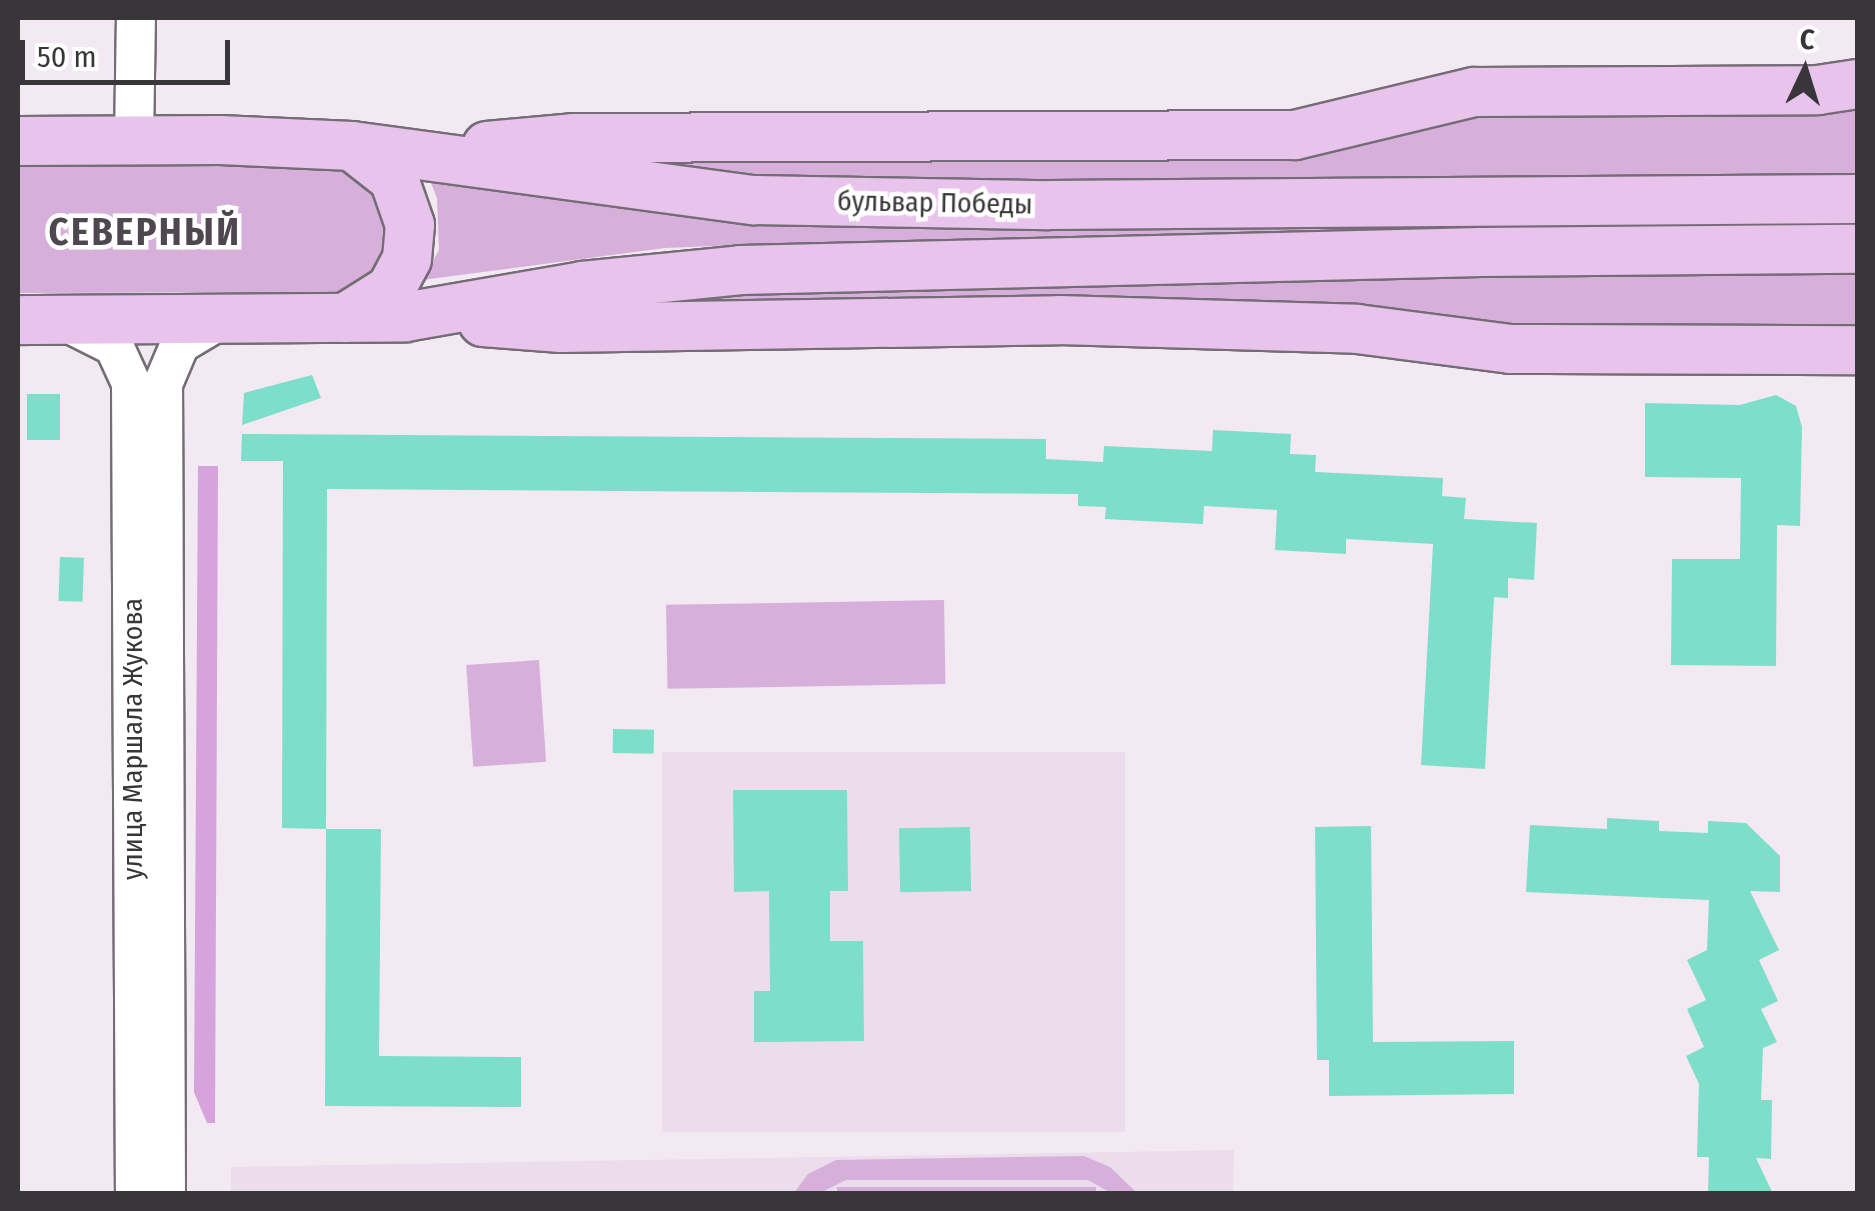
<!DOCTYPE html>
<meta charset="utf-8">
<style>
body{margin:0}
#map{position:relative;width:1875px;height:1211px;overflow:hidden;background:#f2e9f3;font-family:"Fira Sans Condensed",sans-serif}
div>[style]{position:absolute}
.built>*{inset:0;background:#ecdded;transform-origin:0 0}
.green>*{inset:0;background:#d6b0db;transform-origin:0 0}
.forest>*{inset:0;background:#d6a3dc}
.building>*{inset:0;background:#7ddec9;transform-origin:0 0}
.roads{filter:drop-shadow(2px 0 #756d76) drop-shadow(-2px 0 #756d76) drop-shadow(0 2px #756d76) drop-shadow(0 -2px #756d76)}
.tertiary>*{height:38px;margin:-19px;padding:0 19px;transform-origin:19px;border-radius:19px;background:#fff}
.primary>*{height:48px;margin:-24px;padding:0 24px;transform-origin:24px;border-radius:24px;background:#e8c4ec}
span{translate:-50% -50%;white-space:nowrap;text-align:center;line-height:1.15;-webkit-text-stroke:9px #fff;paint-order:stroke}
.street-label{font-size:28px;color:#39363a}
.district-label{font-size:38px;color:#4e474f;font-weight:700;letter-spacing:2.5px}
.frame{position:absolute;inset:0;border:20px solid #39363a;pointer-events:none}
.north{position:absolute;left:1755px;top:20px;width:100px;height:100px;-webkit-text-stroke:8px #fff;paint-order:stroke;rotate:4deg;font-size:28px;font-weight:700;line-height:40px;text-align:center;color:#39363a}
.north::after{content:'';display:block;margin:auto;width:35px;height:45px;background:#39363a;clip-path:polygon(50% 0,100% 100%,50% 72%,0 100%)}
.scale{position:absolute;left:20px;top:40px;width:210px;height:45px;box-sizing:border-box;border:5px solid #39363a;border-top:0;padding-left:12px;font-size:30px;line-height:35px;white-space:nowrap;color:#39363a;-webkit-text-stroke:8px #fff;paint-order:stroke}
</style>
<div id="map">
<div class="built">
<i style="left:662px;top:752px;width:463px;height:380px"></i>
<i style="clip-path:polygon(1234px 1150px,1233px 1194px,231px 1194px,231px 1167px)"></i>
</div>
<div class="green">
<i style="clip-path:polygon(1858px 102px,1857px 174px,888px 186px,701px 176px,625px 166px,628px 155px,1447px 115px)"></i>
<i style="clip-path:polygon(18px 165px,331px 165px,360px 177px,381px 200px,389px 232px,380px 261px,363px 279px,338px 292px,18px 293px)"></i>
<i style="clip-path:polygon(425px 168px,1858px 213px,1857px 230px,764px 244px,665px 248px,422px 280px,439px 250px,437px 198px)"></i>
<i style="clip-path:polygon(1858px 272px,1857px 332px,590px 312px,742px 288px)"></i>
<i style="left:944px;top:600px;width:84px;height:278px;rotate:89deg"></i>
<i style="left:539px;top:660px;width:102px;height:73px;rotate:86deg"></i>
<i style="clip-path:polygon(1084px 1156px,1110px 1167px,1137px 1193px,1111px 1193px,1088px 1180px,846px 1180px,820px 1193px,794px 1193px,808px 1174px,836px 1160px)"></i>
<i style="clip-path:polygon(837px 1187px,1096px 1187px,1096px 1193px,837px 1194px)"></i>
</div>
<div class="forest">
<i style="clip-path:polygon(198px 466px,218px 466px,215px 1123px,207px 1123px,194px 1092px)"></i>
</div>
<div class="building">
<i style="clip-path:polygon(312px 375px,321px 398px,242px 425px,244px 393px)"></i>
<i style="left:27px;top:394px;width:33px;height:46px"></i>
<i style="clip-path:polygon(1776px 395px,1796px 406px,1802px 427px,1800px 526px,1777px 525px,1776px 666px,1671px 665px,1672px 559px,1740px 559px,1741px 478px,1645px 477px,1645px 403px,1740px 405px)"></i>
<i style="clip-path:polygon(1213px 430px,1291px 434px,1290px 454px,1316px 455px,1315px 472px,1443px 478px,1442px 496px,1466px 498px,1464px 519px,1537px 523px,1534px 580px,1508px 578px,1508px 598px,1494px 597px,1485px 769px,1421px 765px,1433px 544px,1346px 539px,1346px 554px,1275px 550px,1277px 510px,1204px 506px,1203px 524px,1105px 519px,1106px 507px,1078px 506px,1078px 494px,327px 489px,326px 829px,282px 828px,283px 461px,241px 461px,242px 434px,1046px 439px,1046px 459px,1103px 462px,1104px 446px,1212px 451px)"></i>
<i style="left:60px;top:557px;width:24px;height:44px;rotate:2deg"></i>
<i style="left:613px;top:729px;width:41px;height:24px;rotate:1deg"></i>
<i style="clip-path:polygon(733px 790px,847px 790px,848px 891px,830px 891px,830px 941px,863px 941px,864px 1041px,754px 1042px,754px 991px,770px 991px,769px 891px,734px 892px)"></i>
<i style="clip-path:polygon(1607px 818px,1659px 821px,1659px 831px,1708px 833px,1708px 821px,1746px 823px,1780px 856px,1780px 892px,1750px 891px,1779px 950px,1759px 960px,1778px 1001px,1761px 1009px,1777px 1042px,1763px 1048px,1761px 1100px,1772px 1100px,1771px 1159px,1756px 1158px,1773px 1194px,1708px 1194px,1709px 1157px,1697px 1157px,1699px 1084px,1686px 1056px,1704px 1047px,1687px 1009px,1706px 1000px,1687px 960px,1707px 950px,1709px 900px,1526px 892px,1530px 825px,1607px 829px)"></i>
<i style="clip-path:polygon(1371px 826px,1373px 1042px,1514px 1041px,1514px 1094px,1329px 1096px,1329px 1060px,1317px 1060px,1315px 827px)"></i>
<i style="left:970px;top:827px;width:64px;height:71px;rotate:89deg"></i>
<i style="clip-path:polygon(326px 829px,381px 829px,379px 1056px,521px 1057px,521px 1107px,325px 1106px)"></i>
</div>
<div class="roads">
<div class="tertiary">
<i style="left:134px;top:141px;width:123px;rotate:-89.1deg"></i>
<i style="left:66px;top:322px;width:54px;rotate:26.6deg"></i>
<i style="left:114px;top:346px;width:41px;rotate:65.3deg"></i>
<i style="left:131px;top:383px;width:811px;rotate:89.72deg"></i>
<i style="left:166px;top:1194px;width:810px;rotate:-90.21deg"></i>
<i style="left:163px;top:384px;width:43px;rotate:-67deg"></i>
<i style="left:180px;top:344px;width:49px;rotate:-30.8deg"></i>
</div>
<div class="primary">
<i style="left:18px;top:141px;width:202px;rotate:-0.3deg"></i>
<i style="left:220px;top:140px;width:132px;rotate:2.6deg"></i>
<i style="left:352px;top:146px;width:406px;rotate:7.7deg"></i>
<i style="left:754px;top:200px;width:295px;rotate:1deg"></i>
<i style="left:1049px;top:205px;width:809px;rotate:-0.42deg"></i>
<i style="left:487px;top:146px;width:86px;rotate:-5.3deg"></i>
<i style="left:573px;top:138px;width:722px;rotate:-0.24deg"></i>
<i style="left:1295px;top:135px;width:184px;rotate:-13.5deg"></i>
<i style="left:1474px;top:92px;width:344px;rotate:-0.3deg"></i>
<i style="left:1818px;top:90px;width:40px;rotate:-8.5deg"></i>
<i style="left:345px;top:318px;width:54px;rotate:-32.2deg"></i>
<i style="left:391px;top:289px;width:34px;rotate:-62deg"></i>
<i style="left:407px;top:259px;width:34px;rotate:-85deg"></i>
<i style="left:410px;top:225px;width:49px;rotate:-109.2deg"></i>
<i style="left:394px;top:179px;width:53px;rotate:-141.8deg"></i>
<i style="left:18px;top:320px;width:387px;rotate:-0.4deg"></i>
<i style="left:405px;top:317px;width:180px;rotate:-9.9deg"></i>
<i style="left:582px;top:286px;width:160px;rotate:-5.7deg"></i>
<i style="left:741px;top:270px;width:740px;rotate:-1.39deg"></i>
<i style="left:1481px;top:252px;width:377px;rotate:-0.5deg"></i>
<i style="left:483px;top:322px;width:78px;rotate:4.4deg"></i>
<i style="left:561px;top:328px;width:498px;rotate:-0.9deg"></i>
<i style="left:1059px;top:320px;width:298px;rotate:1.7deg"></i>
<i style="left:1357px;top:329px;width:155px;rotate:7.4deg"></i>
<i style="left:1511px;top:349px;width:347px;rotate:0.2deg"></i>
</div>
</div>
<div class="street-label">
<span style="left:935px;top:203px;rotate:1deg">бульвар Победы</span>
<span style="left:133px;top:739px;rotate:-90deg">улица Маршала Жукова</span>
</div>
<div class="district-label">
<span style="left:145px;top:233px">СЕВЕРНЫЙ</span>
</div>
<div class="frame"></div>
<div class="north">С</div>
<div class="scale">50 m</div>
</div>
